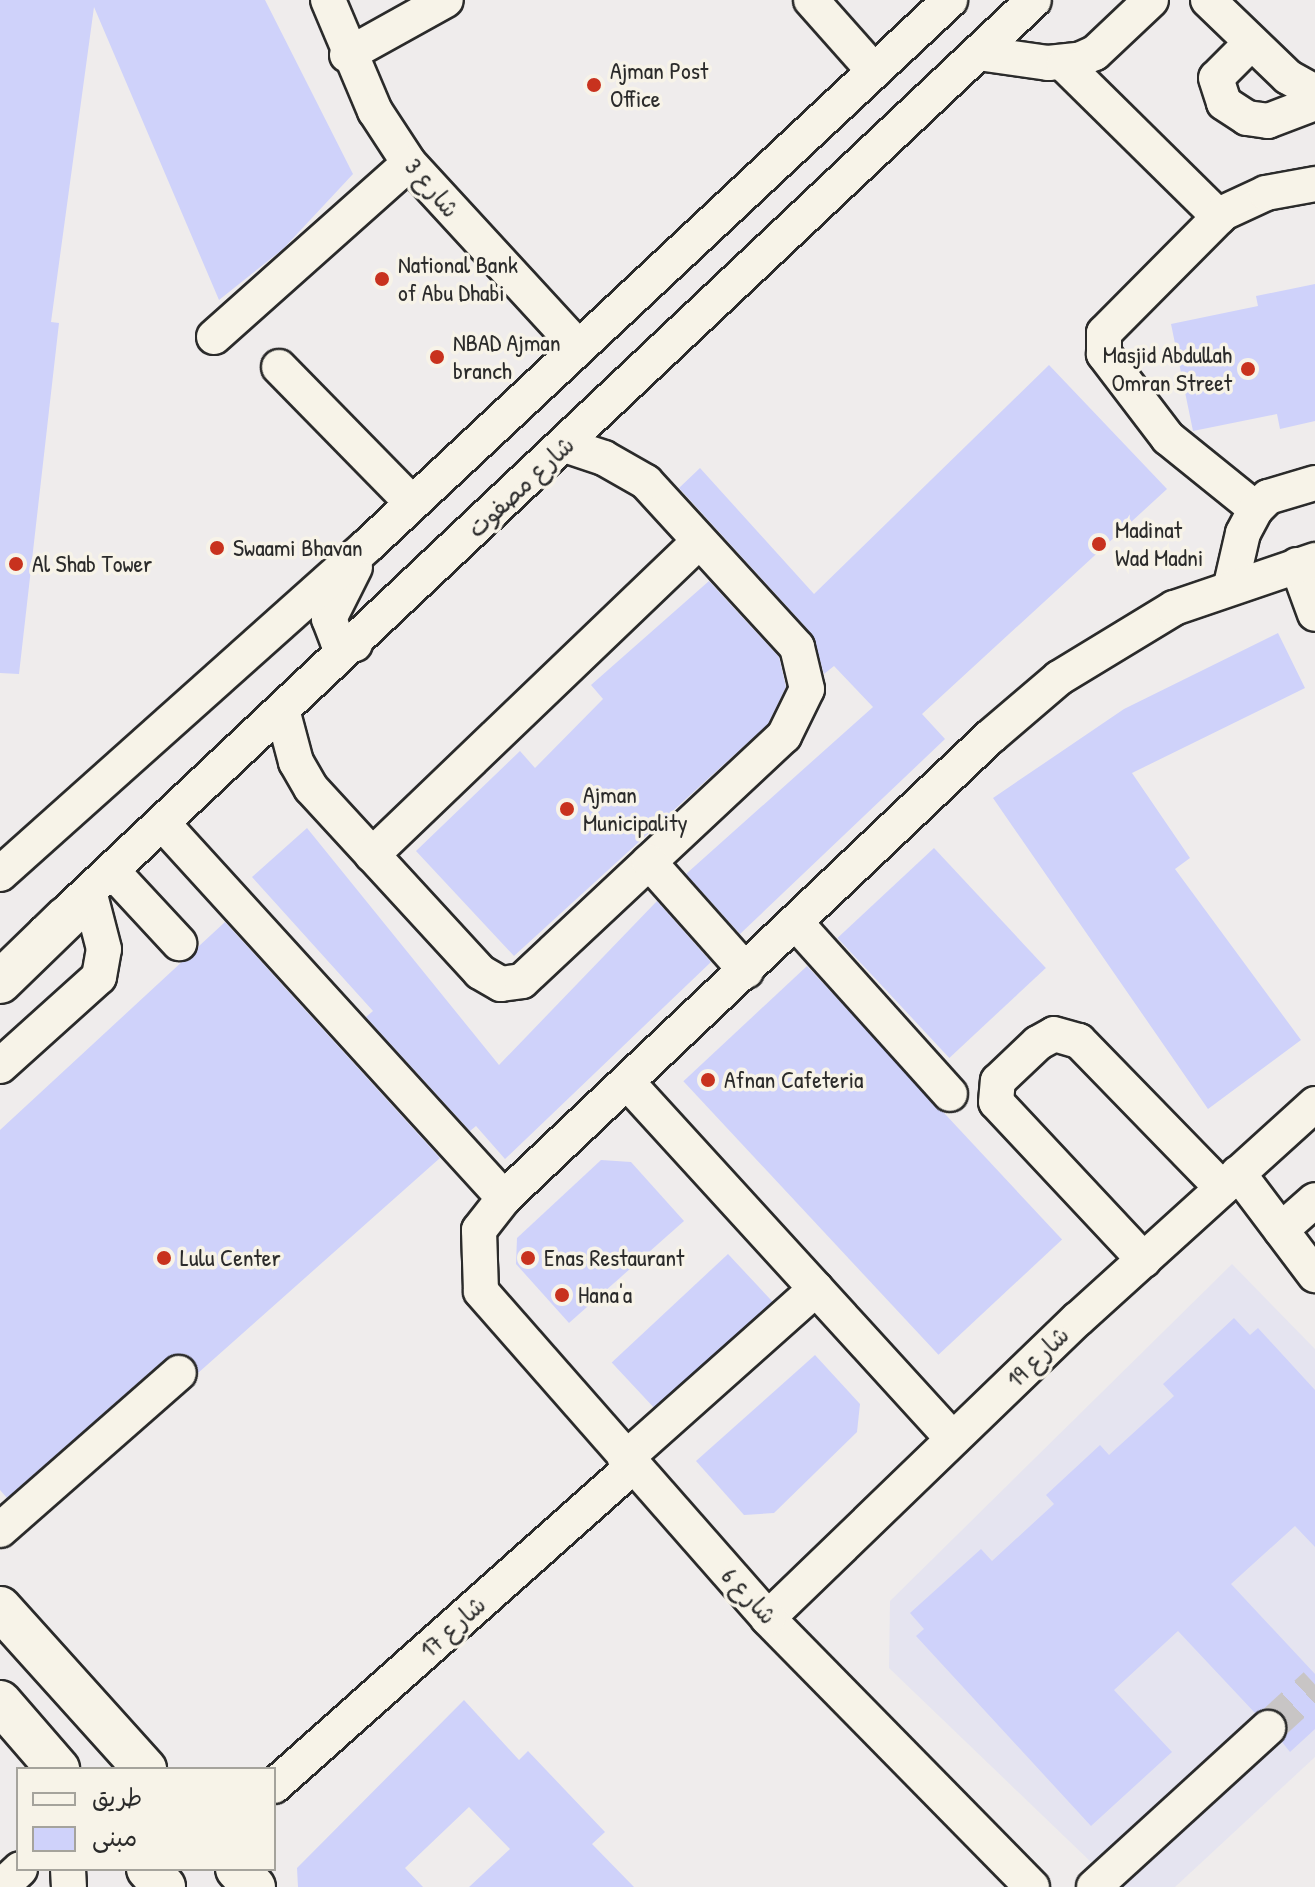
<!DOCTYPE html>
<meta charset="utf-8">
<style>
body{margin:0}
#map{position:relative;width:1315px;height:1887px;overflow:hidden;background:#efecec;font-family:"Patrick Hand","Playpen Sans Arabic",sans-serif}
div>[style]{position:absolute}
.built>*{inset:0;background:#e5e4f0}
.building>*{inset:0;background:#cfd2fa;transform-origin:0 0}
.minor-tunnel>*{height:34px;margin-top:-17px;transform-origin:0;background:repeating-linear-gradient(90deg,#c8c5c5 0 34px,transparent 0 51px)}
.roads{filter:drop-shadow(2px 0 #2b2b2b) drop-shadow(-2px 0 #2b2b2b) drop-shadow(0 2px #2b2b2b) drop-shadow(0 -2px #2b2b2b)}
.minor>*{height:34px;margin:-17px;padding:0 17px;transform-origin:17px;border-radius:17px;background:#f7f3e8}
.major>*{height:42px;margin:-21px;padding:0 21px;transform-origin:21px;border-radius:21px;background:#f7f3e8}
.dots>*{width:22px;height:22px;translate:-50% -50%;box-sizing:border-box;border:4px solid #f7f3e8;border-radius:50%}
span{translate:-50% -50%;white-space:nowrap;text-align:center;line-height:1.15;-webkit-text-stroke:7px #f7f3e8;paint-order:stroke}
.poi-label{font-size:24px;color:#2b2b2b}
.left{translate:0 -50%;text-align:left}
.right{translate:-100% -50%;text-align:right}
.street-label{font-size:24px;color:#2b2b2b}
.legend{position:absolute;left:16px;top:1767px;width:260px;height:104px;box-sizing:border-box;background:#f7f3e8;border:2px solid #a5a39c;margin:0;padding:10px 14px;list-style:none;font-size:24px;color:#2b2b2b}
.legend li{display:flex;align-items:center;gap:16px;height:40px}
.legend b{width:40px;border:2px solid #a5a39c}
</style>
<div id="map">
<div class="built">
<i style="clip-path:polygon(1232px 1264px,1315px 1349px,1315px 1757px,1175px 1887px,1117px 1887px,889px 1668px,890px 1601px)"></i>
</div>
<div class="building">
<i style="clip-path:polygon(0 0,265px 0,353px 174px,283px 249px,219px 300px,94px 7px,51px 322px,59px 323px,19px 674px,0 673px)"></i>
<i style="clip-path:polygon(1315px 284px,1315px 421px,1280px 429px,1277px 414px,1193px 431px,1171px 324px,1258px 306px,1256px 296px)"></i>
<i style="clip-path:polygon(1049px 365px,1167px 489px,922px 714px,945px 739px,740px 934px,686px 874px,873px 707px,834px 666px,824px 674px,812px 634px,679px 488px,700px 468px,814px 594px)"></i>
<i style="clip-path:polygon(709px 581px,779px 657px,786px 687px,768px 724px,514px 956px,416px 851px,520px 751px,535px 768px,603px 699px,591px 685px)"></i>
<i style="clip-path:polygon(1278px 633px,1305px 688px,1132px 773px,1190px 858px,1175px 869px,1301px 1040px,1208px 1109px,993px 798px,1124px 709px)"></i>
<i style="clip-path:polygon(307px 828px,499px 1065px,657px 901px,711px 962px,505px 1159px,476px 1126px,470px 1131px,366px 1017px,373px 1011px,252px 877px)"></i>
<i style="left:934px;top:848px;width:164px;height:132px;rotate:47deg"></i>
<i style="clip-path:polygon(225px 922px,440px 1158px,198px 1373px,186px 1354px,166px 1358px,7px 1498px,0 1490px,0 1130px)"></i>
<i style="left:807px;top:966px;width:374px;height:169px;rotate:47deg"></i>
<i style="clip-path:polygon(601px 1160px,631px 1162px,684px 1221px,569px 1323px,516px 1264px,517px 1238px)"></i>
<i style="left:728px;top:1254px;width:65px;height:159px;rotate:47deg"></i>
<i style="clip-path:polygon(1234px 1318px,1250px 1335px,1258px 1328px,1315px 1390px,1315px 1547px,1295px 1526px,1231px 1584px,1315px 1674px,1315px 1729px,1290px 1752px,1282px 1742px,1288px 1724px,1282px 1714px,1264px 1708px,1255px 1713px,1178px 1631px,1114px 1690px,1172px 1752px,1091px 1826px,916px 1636px,924px 1629px,910px 1613px,981px 1549px,992px 1561px,1054px 1504px,1046px 1495px,1100px 1445px,1109px 1455px,1174px 1396px,1163px 1384px)"></i>
<i style="clip-path:polygon(815px 1355px,860px 1404px,857px 1432px,774px 1513px,744px 1515px,696px 1461px)"></i>
<i style="clip-path:polygon(464px 1700px,519px 1760px,528px 1751px,605px 1832px,592px 1844px,634px 1887px,469px 1887px,510px 1849px,469px 1807px,405px 1868px,423px 1887px,298px 1887px,297px 1868px)"></i>
</div>
<div class="minor-tunnel">
<i style="left:1268px;top:1728px;width:64px;rotate:-42.5deg"></i>
</div>
<div class="roads">
<div class="minor">
<i style="left:328px;top:0;width:121px;rotate:67.1deg"></i>
<i style="left:375px;top:111px;width:62px;rotate:56.8deg"></i>
<i style="left:409px;top:163px;width:250px;rotate:47.4deg"></i>
<i style="left:811px;top:0;width:95px;rotate:48.4deg"></i>
<i style="left:1208px;top:0;width:111px;rotate:43.9deg"></i>
<i style="left:1288px;top:77px;width:31px;rotate:29deg"></i>
<i style="left:1251px;top:43px;width:49px;rotate:135deg"></i>
<i style="left:1216px;top:78px;width:26px;rotate:72deg"></i>
<i style="left:1224px;top:103px;width:27px;rotate:33deg"></i>
<i style="left:1247px;top:118px;width:21px;rotate:8deg"></i>
<i style="left:1268px;top:121px;width:50px;rotate:-21deg"></i>
<i style="left:978px;top:53px;width:71px;rotate:8.1deg"></i>
<i style="left:1048px;top:63px;width:31px;rotate:-6deg"></i>
<i style="left:1079px;top:60px;width:17px;rotate:-24deg"></i>
<i style="left:1095px;top:53px;width:77px;rotate:-43.4deg"></i>
<i style="left:347px;top:55px;width:113px;rotate:-29.1deg"></i>
<i style="left:1064px;top:64px;width:218px;rotate:44.6deg"></i>
<i style="left:214px;top:337px;width:261px;rotate:-41.7deg"></i>
<i style="left:279px;top:367px;width:190px;rotate:45.6deg"></i>
<i style="left:1256px;top:509px;width:113px;rotate:-141.1deg"></i>
<i style="left:1168px;top:438px;width:106px;rotate:-127.3deg"></i>
<i style="left:1104px;top:354px;width:21px;rotate:-90deg"></i>
<i style="left:1104px;top:333px;width:169px;rotate:-45.2deg"></i>
<i style="left:1223px;top:213px;width:47px;rotate:-24.9deg"></i>
<i style="left:1266px;top:193px;width:50px;rotate:-10.4deg"></i>
<i style="left:1297px;top:565px;width:52px;rotate:69.8deg"></i>
<i style="left:1231px;top:585px;width:53px;rotate:-77deg"></i>
<i style="left:1243px;top:533px;width:27px;rotate:-62deg"></i>
<i style="left:1256px;top:509px;width:17px;rotate:-45deg"></i>
<i style="left:1268px;top:497px;width:49px;rotate:-16.6deg"></i>
<i style="left:355px;top:644px;width:17px;rotate:-173deg"></i>
<i style="left:338px;top:642px;width:25px;rotate:-111deg"></i>
<i style="left:329px;top:619px;width:58px;rotate:-63.4deg"></i>
<i style="left:283px;top:713px;width:51px;rotate:75.1deg"></i>
<i style="left:296px;top:762px;width:30px;rotate:60deg"></i>
<i style="left:311px;top:788px;width:250px;rotate:47.4deg"></i>
<i style="left:480px;top:972px;width:24px;rotate:30deg"></i>
<i style="left:501px;top:984px;width:21px;rotate:-8deg"></i>
<i style="left:522px;top:981px;width:359px;rotate:-43.1deg"></i>
<i style="left:784px;top:736px;width:52px;rotate:-63.9deg"></i>
<i style="left:807px;top:689px;width:43px;rotate:-103.4deg"></i>
<i style="left:797px;top:647px;width:224px;rotate:-132.5deg"></i>
<i style="left:646px;top:482px;width:48px;rotate:-150.3deg"></i>
<i style="left:604px;top:458px;width:41px;rotate:-161.6deg"></i>
<i style="left:164px;top:825px;width:505px;rotate:47.65deg"></i>
<i style="left:372px;top:855px;width:453px;rotate:-43.8deg"></i>
<i style="left:649px;top:862px;width:146px;rotate:48.3deg"></i>
<i style="left:114px;top:873px;width:96px;rotate:47.1deg"></i>
<i style="left:0;top:874px;width:492px;rotate:-41.8deg"></i>
<i style="left:367px;top:546px;width:799px;rotate:-43.12deg"></i>
<i style="left:796px;top:923px;width:230px;rotate:48deg"></i>
<i style="left:46px;top:932px;width:1358px;rotate:-43.33deg"></i>
<i style="left:0;top:1066px;width:133px;rotate:-42deg"></i>
<i style="left:99px;top:977px;width:28px;rotate:-80deg"></i>
<i style="left:104px;top:949px;width:56px;rotate:-104.5deg"></i>
<i style="left:627px;top:1082px;width:483px;rotate:47.6deg"></i>
<i style="left:1238px;top:1173px;width:128px;rotate:53deg"></i>
<i style="left:1281px;top:1230px;width:45px;rotate:-41.4deg"></i>
<i style="left:1144px;top:1260px;width:216px;rotate:-133.1deg"></i>
<i style="left:996px;top:1102px;width:21px;rotate:-85deg"></i>
<i style="left:998px;top:1081px;width:55px;rotate:-43.5deg"></i>
<i style="left:1038px;top:1043px;width:18px;rotate:-29deg"></i>
<i style="left:1054px;top:1034px;width:26px;rotate:16deg"></i>
<i style="left:1079px;top:1041px;width:205px;rotate:45.8deg"></i>
<i style="left:625px;top:1459px;width:256px;rotate:-41.7deg"></i>
<i style="left:0;top:1530px;width:238px;rotate:-41.3deg"></i>
<i style="left:768px;top:1618px;width:431px;rotate:-44deg"></i>
<i style="left:1078px;top:1319px;width:320px;rotate:-42.2deg"></i>
<i style="left:274px;top:1786px;width:480px;rotate:-41.7deg"></i>
<i style="left:68px;top:1869px;width:18px;rotate:87deg"></i>
<i style="left:1px;top:1887px;width:26px;rotate:-43deg"></i>
<i style="left:1032px;top:1887px;width:377px;rotate:-134.5deg"></i>
<i style="left:768px;top:1618px;width:435px;rotate:-131.3deg"></i>
<i style="left:481px;top:1291px;width:61px;rotate:-91.9deg"></i>
<i style="left:479px;top:1230px;width:41px;rotate:-52deg"></i>
<i style="left:504px;top:1198px;width:670px;rotate:-43.49deg"></i>
<i style="left:990px;top:737px;width:91px;rotate:-40.5deg"></i>
<i style="left:1059px;top:678px;width:135px;rotate:-31.3deg"></i>
<i style="left:1174px;top:608px;width:149px;rotate:-18.8deg"></i>
<i style="left:1094px;top:1887px;width:236px;rotate:-42.4deg"></i>
</div>
<div class="major">
<i style="left:0;top:982px;width:93px;rotate:-44.1deg"></i>
<i style="left:0;top:1608px;width:217px;rotate:48deg"></i>
<i style="left:0;top:1702px;width:89px;rotate:49.1deg"></i>
<i style="left:148px;top:1869px;width:24px;rotate:48deg"></i>
<i style="left:237px;top:1869px;width:25px;rotate:47deg"></i>
</div>
</div>
<div class="dots">
<i style="left:594px;top:85px;background:#c8321e"></i>
<i style="left:382px;top:279px;background:#c8321e"></i>
<i style="left:437px;top:357px;background:#c8321e"></i>
<i style="left:1248px;top:369px;background:#c8321e"></i>
<i style="left:1099px;top:544px;background:#c8321e"></i>
<i style="left:217px;top:548px;background:#c8321e"></i>
<i style="left:16px;top:564px;background:#c8321e"></i>
<i style="left:567px;top:809px;background:#c8321e"></i>
<i style="left:708px;top:1080px;background:#c8321e"></i>
<i style="left:164px;top:1258px;background:#c8321e"></i>
<i style="left:528px;top:1258px;background:#c8321e"></i>
<i style="left:562px;top:1295px;background:#c8321e"></i>
</div>
<div class="poi-label">
<span class="left" style="left:610px;top:85px">Ajman Post<br>Office</span>
<span class="left" style="left:398px;top:279px">National Bank<br>of Abu Dhabi</span>
<span class="left" style="left:453px;top:357px">NBAD Ajman<br>branch</span>
<span class="right" style="left:1232px;top:369px">Masjid Abdullah<br>Omran Street</span>
<span class="left" style="left:1115px;top:544px">Madinat<br>Wad Madni</span>
<span class="left" style="left:233px;top:548px">Swaami Bhavan</span>
<span class="left" style="left:32px;top:564px">Al Shab Tower</span>
<span class="left" style="left:583px;top:809px">Ajman<br>Municipality</span>
<span class="left" style="left:724px;top:1080px">Afnan Cafeteria</span>
<span class="left" style="left:180px;top:1258px">Lulu Center</span>
<span class="left" style="left:544px;top:1258px">Enas Restaurant</span>
<span class="left" style="left:578px;top:1295px">Hana'a</span>
</div>
<div class="street-label">
<span style="left:432px;top:188px;rotate:50deg">شارع 3</span>
<span style="left:521px;top:487px;rotate:-43deg">شارع مصفوت</span>
<span style="left:1038px;top:1357px;rotate:-44deg">شارع 19</span>
<span style="left:749px;top:1596px;rotate:47deg">شارع 6</span>
<span style="left:453px;top:1627px;rotate:-42deg">شارع 17</span>
</div>
<ul class="legend">
<li><b style="height:10px;background:#f7f3e8"></b>طريق</li>
<li><b style="height:22px;background:#cfd2fa"></b>مبنى</li>
</ul>
</div>
